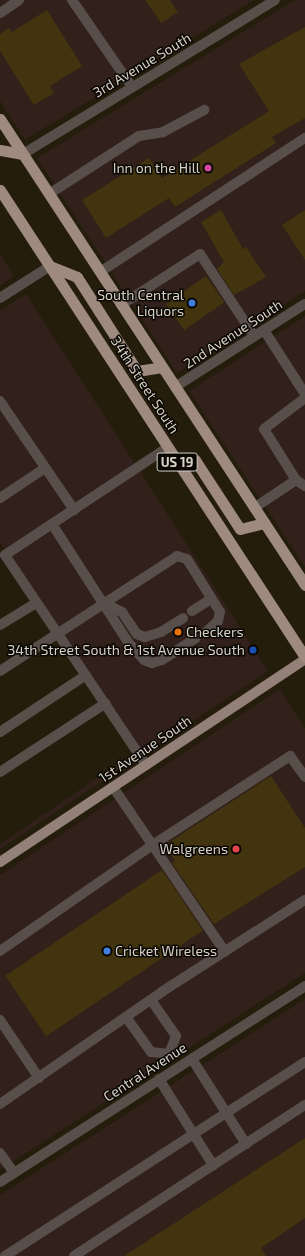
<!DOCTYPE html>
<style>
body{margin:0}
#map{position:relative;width:305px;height:1256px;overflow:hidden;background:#241d0b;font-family:"Exo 2",sans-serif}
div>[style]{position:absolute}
.commercial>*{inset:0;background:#32201a}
.building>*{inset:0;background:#41340e;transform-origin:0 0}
.service>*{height:10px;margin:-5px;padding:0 5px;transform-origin:5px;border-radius:5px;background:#584f4b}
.minor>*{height:10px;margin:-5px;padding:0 5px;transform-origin:5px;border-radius:5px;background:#584f4b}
.tertiary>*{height:10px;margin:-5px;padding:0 5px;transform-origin:5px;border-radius:5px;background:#584f4b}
.primary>*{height:10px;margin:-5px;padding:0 5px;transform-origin:5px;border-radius:5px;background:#938078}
.trunk>*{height:11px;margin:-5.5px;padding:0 5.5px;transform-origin:5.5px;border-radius:5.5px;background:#9f8a80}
.dots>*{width:11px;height:11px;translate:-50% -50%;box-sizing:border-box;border:2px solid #0a0703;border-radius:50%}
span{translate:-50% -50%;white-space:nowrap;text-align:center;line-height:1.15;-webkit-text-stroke:3px #0a0703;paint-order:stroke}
.shield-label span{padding:1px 3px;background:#0a0703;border:1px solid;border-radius:3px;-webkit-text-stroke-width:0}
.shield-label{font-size:13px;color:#d5d1c6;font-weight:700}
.street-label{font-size:14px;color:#d5d1c6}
.poi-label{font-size:14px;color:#d5d1c6}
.right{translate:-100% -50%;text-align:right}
.left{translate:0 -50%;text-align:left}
</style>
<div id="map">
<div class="commercial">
<i style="clip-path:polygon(0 0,254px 0,25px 140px,0 101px)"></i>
<i style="clip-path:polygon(295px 0,305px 0,305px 291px,177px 373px,37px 158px)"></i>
<i style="clip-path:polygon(0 254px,14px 276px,0 286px)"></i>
<i style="clip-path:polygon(26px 294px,268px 671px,0 849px,0 844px,137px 751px,0 542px,0 311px)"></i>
<i style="clip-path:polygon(305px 316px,305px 567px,189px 391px)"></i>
<i style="clip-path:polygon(280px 689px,305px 729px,305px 973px,0 1170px,0 875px)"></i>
<i style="clip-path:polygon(305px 999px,305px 1256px,0 1256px,0 1195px)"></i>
</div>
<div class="building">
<i style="clip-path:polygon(145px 0,170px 0,178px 12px,161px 23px)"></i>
<i style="clip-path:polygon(47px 10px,82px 66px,50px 86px,54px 93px,34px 105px,0 51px,0 34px,9px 28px,12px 32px)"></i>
<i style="clip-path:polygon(305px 27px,305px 118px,272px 137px,276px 143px,175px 207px,169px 198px,106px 238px,82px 200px,149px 158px,162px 178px,269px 111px,239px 64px)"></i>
<i style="clip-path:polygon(221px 210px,243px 249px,246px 247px,266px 277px,234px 295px,217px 269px,224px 262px,201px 222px)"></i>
<i style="clip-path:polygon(305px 210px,305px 260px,282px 225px)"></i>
<i style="left:206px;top:276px;width:32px;height:49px;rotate:55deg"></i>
<i style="clip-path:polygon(271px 776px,305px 828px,305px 867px,214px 924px,172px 863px,175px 861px,165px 845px)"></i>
<i style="left:162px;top:870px;width:73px;height:189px;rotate:56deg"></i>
<i style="clip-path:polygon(305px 1138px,305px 1218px,261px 1248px,266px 1256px,124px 1256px)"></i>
</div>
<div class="service">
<i style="left:72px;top:0;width:106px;rotate:55.4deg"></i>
<i style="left:0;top:13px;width:23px;rotate:-34deg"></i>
<i style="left:49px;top:194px;width:107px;rotate:-32.8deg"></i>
<i style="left:139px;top:136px;width:24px;rotate:-9deg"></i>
<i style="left:163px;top:132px;width:47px;rotate:-28.2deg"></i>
<i style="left:100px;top:272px;width:245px;rotate:-33.2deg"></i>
<i style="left:121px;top:305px;width:94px;rotate:-32.8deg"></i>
<i style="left:200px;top:254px;width:98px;rotate:56.6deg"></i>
<i style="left:264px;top:330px;width:76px;rotate:57.4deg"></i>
<i style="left:0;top:401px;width:132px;rotate:55.8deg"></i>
<i style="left:296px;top:480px;width:60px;rotate:-122.1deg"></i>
<i style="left:264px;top:429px;width:51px;rotate:-37.1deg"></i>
<i style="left:0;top:498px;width:54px;rotate:-33.7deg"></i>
<i style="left:254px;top:508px;width:50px;rotate:-33.7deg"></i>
<i style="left:296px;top:480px;width:11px;rotate:34deg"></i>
<i style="left:52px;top:524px;width:140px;rotate:57.2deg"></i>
<i style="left:128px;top:642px;width:24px;rotate:48deg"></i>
<i style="left:144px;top:660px;width:9px;rotate:21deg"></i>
<i style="left:152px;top:663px;width:10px;rotate:-17deg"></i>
<i style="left:162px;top:660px;width:40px;rotate:-32.9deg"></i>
<i style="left:104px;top:603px;width:20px;rotate:27deg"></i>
<i style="left:122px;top:612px;width:27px;rotate:56deg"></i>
<i style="left:137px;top:634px;width:9px;rotate:21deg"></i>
<i style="left:145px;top:637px;width:17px;rotate:-17deg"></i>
<i style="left:161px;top:632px;width:26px;rotate:-32deg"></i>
<i style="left:192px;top:611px;width:22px;rotate:-32deg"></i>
<i style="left:0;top:625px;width:42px;rotate:-31.4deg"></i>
<i style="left:0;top:671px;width:211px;rotate:-33deg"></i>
<i style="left:177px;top:556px;width:10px;rotate:17deg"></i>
<i style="left:187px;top:559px;width:62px;rotate:58.1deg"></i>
<i style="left:220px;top:612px;width:9px;rotate:103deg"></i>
<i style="left:218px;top:621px;width:18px;rotate:137deg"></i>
<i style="left:0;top:732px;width:103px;rotate:-33.5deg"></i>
<i style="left:146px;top:765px;width:253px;rotate:-123.9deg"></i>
<i style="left:5px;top:555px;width:196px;rotate:-33.5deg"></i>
<i style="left:0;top:772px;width:126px;rotate:-33.1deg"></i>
<i style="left:113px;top:787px;width:199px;rotate:55.8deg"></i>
<i style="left:0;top:951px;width:184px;rotate:-34.8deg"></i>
<i style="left:151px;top:846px;width:166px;rotate:-32.9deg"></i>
<i style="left:290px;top:756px;width:26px;rotate:54deg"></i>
<i style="left:151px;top:1000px;width:44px;rotate:55.2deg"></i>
<i style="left:176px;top:1036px;width:19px;rotate:111deg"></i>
<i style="left:126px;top:1017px;width:43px;rotate:54.5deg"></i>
<i style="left:151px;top:1052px;width:18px;rotate:6deg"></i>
<i style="left:0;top:1020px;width:70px;rotate:56.1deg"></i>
<i style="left:192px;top:1059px;width:101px;rotate:57.6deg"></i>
<i style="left:159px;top:1079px;width:102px;rotate:57.9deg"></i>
<i style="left:0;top:1104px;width:198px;rotate:-34.7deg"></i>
<i style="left:163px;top:991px;width:169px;rotate:-32.7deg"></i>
<i style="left:0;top:1153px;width:24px;rotate:55deg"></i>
<i style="left:5px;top:1256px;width:357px;rotate:-32.9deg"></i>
<i style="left:74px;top:1256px;width:276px;rotate:-33.2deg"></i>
</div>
<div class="minor">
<i style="left:23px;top:154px;width:295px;rotate:-31.4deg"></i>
<i style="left:0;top:298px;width:59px;rotate:-32.6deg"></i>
<i style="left:175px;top:387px;width:154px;rotate:-32.6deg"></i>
</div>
<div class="tertiary">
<i style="left:0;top:1182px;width:363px;rotate:-32.7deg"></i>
</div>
<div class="primary">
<i style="left:0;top:862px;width:366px;rotate:-33.6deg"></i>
</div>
<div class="trunk">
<i style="left:0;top:119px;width:557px;rotate:56.79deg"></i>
<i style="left:0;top:150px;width:23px;rotate:10deg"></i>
<i style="left:0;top:190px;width:558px;rotate:56.85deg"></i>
<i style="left:50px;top:266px;width:29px;rotate:22deg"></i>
<i style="left:77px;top:277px;width:112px;rotate:57.4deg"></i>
<i style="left:137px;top:371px;width:25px;rotate:-9deg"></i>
<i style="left:176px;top:459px;width:19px;rotate:3deg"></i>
<i style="left:195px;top:460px;width:82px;rotate:56.9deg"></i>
<i style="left:240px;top:529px;width:25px;rotate:-14deg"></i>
</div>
<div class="dots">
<i style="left:208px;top:168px;background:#d1479c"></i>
<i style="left:192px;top:303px;background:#3f7fe0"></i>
<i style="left:178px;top:632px;background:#e8710a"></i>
<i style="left:253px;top:650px;background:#1a4fb4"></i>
<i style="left:236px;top:849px;background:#e0444e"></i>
<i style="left:107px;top:951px;background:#3f7fe0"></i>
</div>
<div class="shield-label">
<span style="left:177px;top:462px">US 19</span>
</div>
<div class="street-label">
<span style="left:142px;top:65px;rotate:-31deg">3rd Avenue South</span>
<span style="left:233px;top:334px;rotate:-33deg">2nd Avenue South</span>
<span style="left:145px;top:385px;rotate:57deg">34th Street South</span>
<span style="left:145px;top:749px;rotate:-34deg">1st Avenue South</span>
<span style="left:145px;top:1072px;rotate:-33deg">Central Avenue</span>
</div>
<div class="poi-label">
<span class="right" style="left:200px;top:168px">Inn on the Hill</span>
<span class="right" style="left:184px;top:303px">South Central<br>Liquors</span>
<span class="left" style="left:186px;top:632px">Checkers</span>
<span class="right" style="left:245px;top:650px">34th Street South &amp; 1st Avenue South</span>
<span class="right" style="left:228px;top:849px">Walgreens</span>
<span class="left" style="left:115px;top:951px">Cricket Wireless</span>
</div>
</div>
